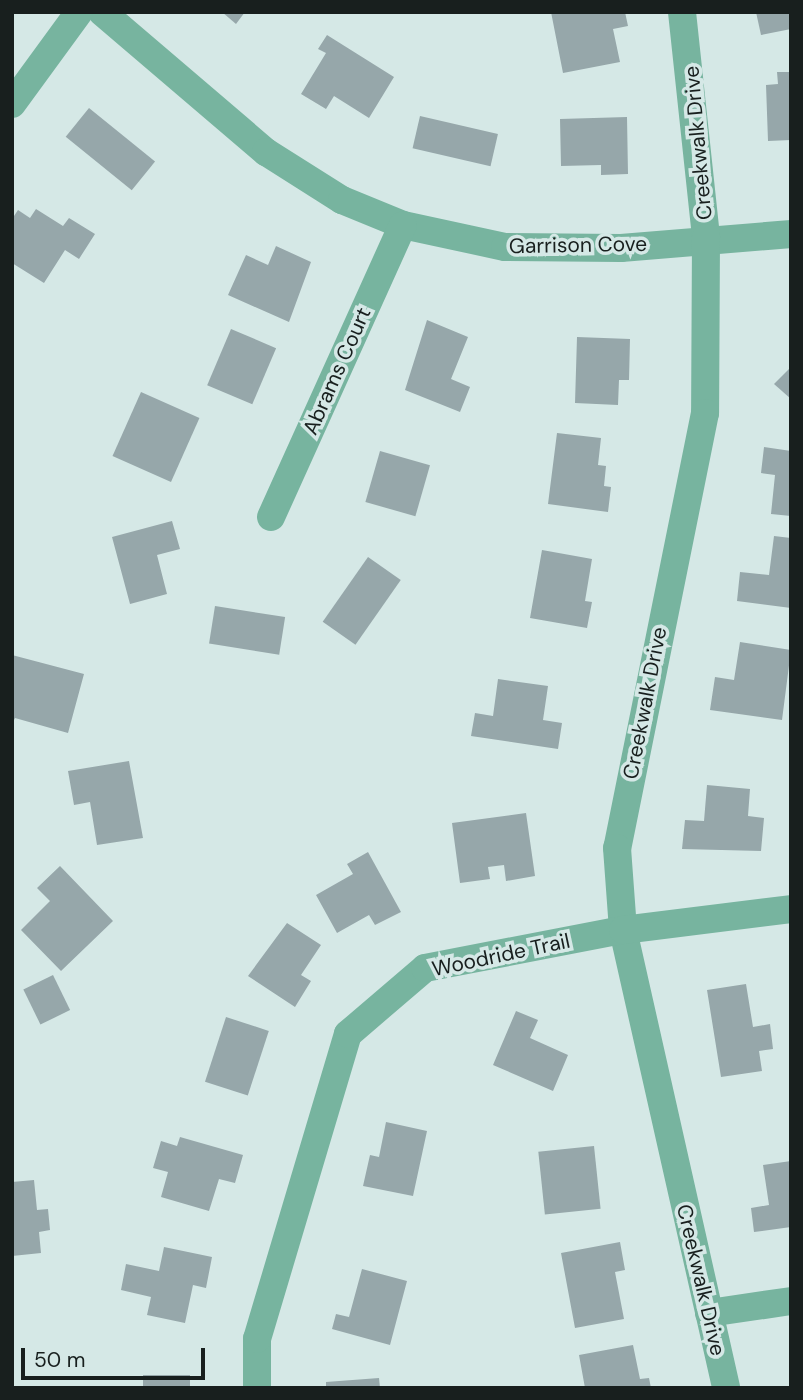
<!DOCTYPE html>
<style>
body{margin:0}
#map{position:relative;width:803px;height:1400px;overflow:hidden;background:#d5e8e6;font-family:"DM Sans",sans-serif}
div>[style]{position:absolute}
.building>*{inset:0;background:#96a7aa;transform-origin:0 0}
.minor>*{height:28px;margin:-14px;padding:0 14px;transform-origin:14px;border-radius:14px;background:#77b49f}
span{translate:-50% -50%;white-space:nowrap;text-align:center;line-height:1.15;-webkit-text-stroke:7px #d5e8e6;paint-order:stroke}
.street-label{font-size:21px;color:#181f1e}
.frame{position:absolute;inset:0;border:14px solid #181f1e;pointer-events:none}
.scale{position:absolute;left:21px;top:1348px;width:184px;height:32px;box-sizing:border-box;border:4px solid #181f1e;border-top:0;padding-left:9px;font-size:21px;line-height:24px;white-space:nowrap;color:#181f1e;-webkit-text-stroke:5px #d5e8e6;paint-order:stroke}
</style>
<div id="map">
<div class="building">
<i style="clip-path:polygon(222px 12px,245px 12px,236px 24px)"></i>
<i style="clip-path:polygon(551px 12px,625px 12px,628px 26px,613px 29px,620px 62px,563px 73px)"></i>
<i style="clip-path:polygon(756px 12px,791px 12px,791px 29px,761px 35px)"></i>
<i style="clip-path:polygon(327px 35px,394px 77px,369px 118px,334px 96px,326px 109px,301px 94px,326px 53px,318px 49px)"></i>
<i style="clip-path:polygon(777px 72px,791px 72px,791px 140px,768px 141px,766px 85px,778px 84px)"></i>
<i style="left:89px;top:108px;width:85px;height:37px;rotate:39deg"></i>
<i style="left:420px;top:116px;width:80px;height:33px;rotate:13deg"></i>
<i style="clip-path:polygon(627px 117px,628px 174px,601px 175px,601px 165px,561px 166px,560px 119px)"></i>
<i style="clip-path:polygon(36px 209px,63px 226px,69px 218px,95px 234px,79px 259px,65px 250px,44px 283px,12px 263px,12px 219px,18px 210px,30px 218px)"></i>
<i style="clip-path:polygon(276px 246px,311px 262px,289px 322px,228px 295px,246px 255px,268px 265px)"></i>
<i style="clip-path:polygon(427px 320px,468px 337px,451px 379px,470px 387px,460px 412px,405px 390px)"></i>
<i style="left:231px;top:329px;width:49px;height:61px;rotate:23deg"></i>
<i style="clip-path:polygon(577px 337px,630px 339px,629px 380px,619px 380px,618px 405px,575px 403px)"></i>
<i style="clip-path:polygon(791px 367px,791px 399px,774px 384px)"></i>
<i style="left:141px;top:392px;width:64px;height:70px;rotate:24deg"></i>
<i style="clip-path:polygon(557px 433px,601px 438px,598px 465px,606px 466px,604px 486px,611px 487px,608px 512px,548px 504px)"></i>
<i style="clip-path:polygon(764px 447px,791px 451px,791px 516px,771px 514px,775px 475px,761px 473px)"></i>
<i style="left:380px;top:451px;width:52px;height:53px;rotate:16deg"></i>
<i style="clip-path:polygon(172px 521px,180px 549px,157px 555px,167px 594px,130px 604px,112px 537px)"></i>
<i style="clip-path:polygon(774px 536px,791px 538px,791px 608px,737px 601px,740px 572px,769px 575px)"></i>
<i style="clip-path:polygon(542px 550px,592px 559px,585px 601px,592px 602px,587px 628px,530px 618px)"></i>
<i style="left:368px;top:557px;width:40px;height:79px;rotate:35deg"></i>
<i style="left:215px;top:606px;width:71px;height:38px;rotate:9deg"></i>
<i style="clip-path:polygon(740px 642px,791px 650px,782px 720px,710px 710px,715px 677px,734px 680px)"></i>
<i style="clip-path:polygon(12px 655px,84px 674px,68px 733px,15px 718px,12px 724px)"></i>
<i style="clip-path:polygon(498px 679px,548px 686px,543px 720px,562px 723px,558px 749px,471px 736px,475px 713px,493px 716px)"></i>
<i style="clip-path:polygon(129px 761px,143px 838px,97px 845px,90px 802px,74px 805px,68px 771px)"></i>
<i style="clip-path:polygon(707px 785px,750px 789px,748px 816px,764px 818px,761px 851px,682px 849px,685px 820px,704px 821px)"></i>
<i style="clip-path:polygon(526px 813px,535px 876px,506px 881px,504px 865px,488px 867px,490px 879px,460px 883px,452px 823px)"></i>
<i style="clip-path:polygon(368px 852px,401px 912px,375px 925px,369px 915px,337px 933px,316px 895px,353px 874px,347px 864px)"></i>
<i style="clip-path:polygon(60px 866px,113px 921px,61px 971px,21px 930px,50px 901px,37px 888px)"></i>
<i style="clip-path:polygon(287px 923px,321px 945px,301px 975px,311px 981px,295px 1007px,248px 976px)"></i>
<i style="left:53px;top:975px;width:39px;height:33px;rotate:64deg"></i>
<i style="clip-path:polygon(746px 984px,753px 1027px,770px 1024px,773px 1049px,759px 1051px,762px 1071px,721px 1077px,707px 990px)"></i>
<i style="clip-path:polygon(516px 1011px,538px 1020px,530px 1038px,568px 1055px,553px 1091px,493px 1065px)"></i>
<i style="left:226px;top:1017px;width:45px;height:68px;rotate:18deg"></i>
<i style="clip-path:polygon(386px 1122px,427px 1131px,413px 1196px,363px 1186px,370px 1155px,379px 1157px)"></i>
<i style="clip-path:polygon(180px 1137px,243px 1155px,235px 1183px,219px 1179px,209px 1211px,161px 1197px,168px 1172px,153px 1168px,161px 1141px,177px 1146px)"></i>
<i style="left:594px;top:1146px;width:63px;height:56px;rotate:84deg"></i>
<i style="clip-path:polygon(791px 1161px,791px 1227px,754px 1232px,751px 1208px,769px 1205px,763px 1165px)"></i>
<i style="clip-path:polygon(34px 1180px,37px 1210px,48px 1209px,50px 1230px,39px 1232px,41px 1253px,12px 1256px,12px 1182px)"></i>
<i style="clip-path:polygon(620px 1242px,625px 1270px,615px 1272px,624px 1319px,575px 1328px,561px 1253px)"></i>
<i style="clip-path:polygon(164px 1247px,212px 1257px,206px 1288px,193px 1285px,185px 1323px,147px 1315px,151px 1297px,121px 1290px,126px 1264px,159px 1271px)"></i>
<i style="clip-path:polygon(362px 1269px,407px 1281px,390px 1345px,332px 1329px,336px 1314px,349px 1317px)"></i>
<i style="clip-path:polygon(633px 1345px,640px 1379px,649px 1378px,651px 1388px,585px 1388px,579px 1355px)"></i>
<i style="left:190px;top:1375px;width:13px;height:47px;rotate:90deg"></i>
<i style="clip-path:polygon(379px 1378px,380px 1388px,326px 1388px,326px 1382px)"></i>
</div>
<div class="minor">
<i style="left:102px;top:12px;width:216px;rotate:40.5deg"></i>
<i style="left:266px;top:152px;width:90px;rotate:32.3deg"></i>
<i style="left:342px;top:200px;width:66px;rotate:22.3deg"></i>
<i style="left:403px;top:225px;width:104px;rotate:12.2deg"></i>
<i style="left:505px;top:247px;width:116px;rotate:0.5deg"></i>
<i style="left:621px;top:248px;width:171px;rotate:-4.7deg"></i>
<i style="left:682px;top:12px;width:227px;rotate:83.9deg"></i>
<i style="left:706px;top:238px;width:175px;rotate:90.3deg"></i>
<i style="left:705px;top:413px;width:444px;rotate:101.4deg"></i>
<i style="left:617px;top:848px;width:82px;rotate:85.8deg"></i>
<i style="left:623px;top:930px;width:469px;rotate:77.3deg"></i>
<i style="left:12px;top:104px;width:114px;rotate:-53.9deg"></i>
<i style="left:271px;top:517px;width:320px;rotate:-65.7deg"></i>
<i style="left:709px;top:1313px;width:83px;rotate:-8.3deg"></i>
<i style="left:257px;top:1388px;width:49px;rotate:-90deg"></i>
<i style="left:257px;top:1339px;width:318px;rotate:-73.4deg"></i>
<i style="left:348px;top:1034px;width:101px;rotate:-40.6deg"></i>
<i style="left:425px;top:968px;width:202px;rotate:-10.9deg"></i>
<i style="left:623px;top:930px;width:169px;rotate:-7.1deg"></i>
</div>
<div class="street-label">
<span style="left:698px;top:143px;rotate:-95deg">Creekwalk Drive</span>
<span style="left:578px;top:245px;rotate:-1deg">Garrison Cove</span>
<span style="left:337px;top:371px;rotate:-66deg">Abrams Court</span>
<span style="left:645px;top:703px;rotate:-79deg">Creekwalk Drive</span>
<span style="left:501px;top:955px;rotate:-12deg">Woodride Trail</span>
<span style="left:701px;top:1280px;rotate:77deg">Creekwalk Drive</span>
</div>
<div class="frame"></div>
<div class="scale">50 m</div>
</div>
